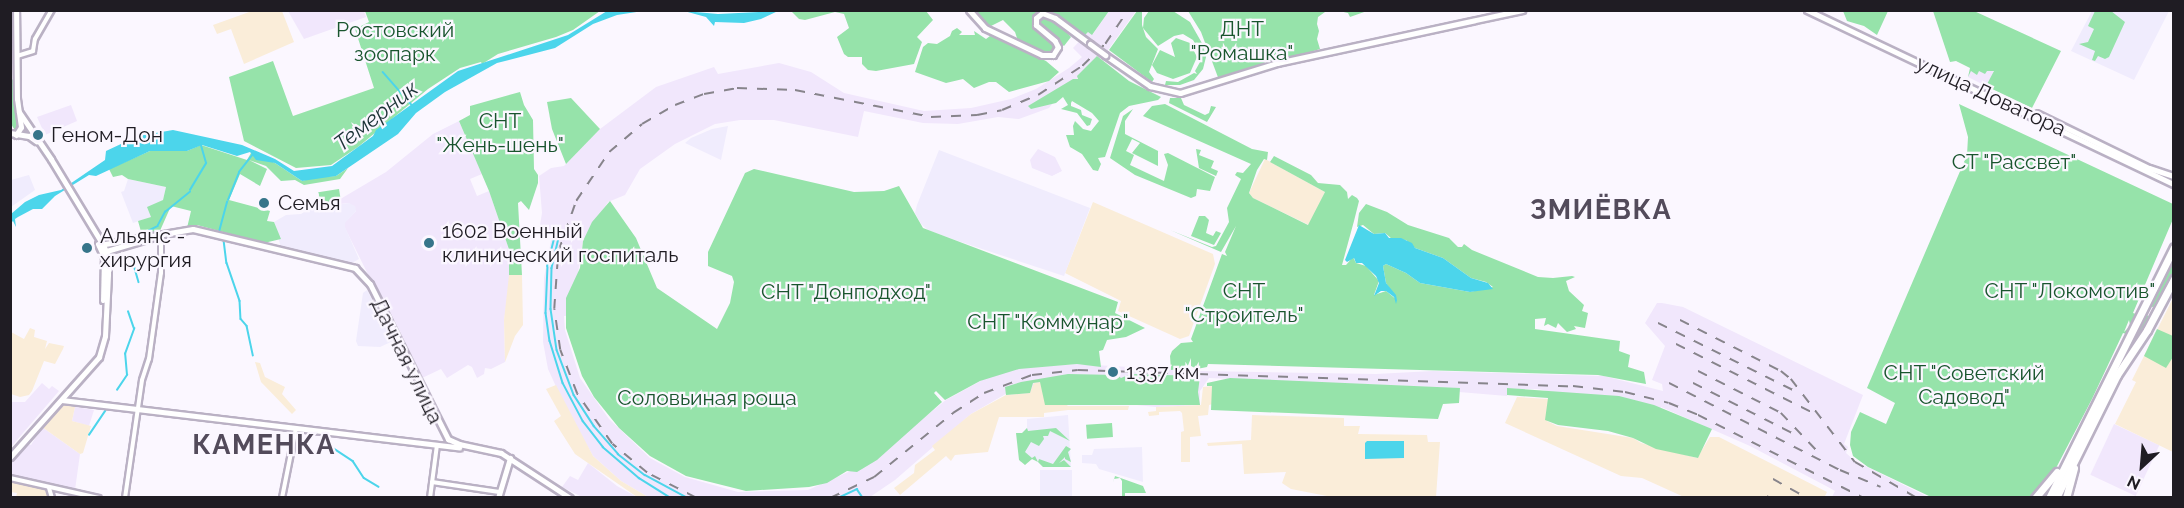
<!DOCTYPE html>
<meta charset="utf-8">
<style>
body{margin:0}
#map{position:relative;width:2184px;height:508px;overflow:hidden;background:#fbf7ff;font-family:Raleway,sans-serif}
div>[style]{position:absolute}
.built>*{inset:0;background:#f1e7fc;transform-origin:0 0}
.industrial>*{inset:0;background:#faedd9}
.education>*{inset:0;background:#f0ecfd;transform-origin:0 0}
.green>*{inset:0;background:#96e3aa;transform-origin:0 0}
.water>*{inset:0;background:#4cd5eb}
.stream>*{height:1.5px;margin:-0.75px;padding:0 0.75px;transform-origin:0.75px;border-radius:0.75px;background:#4cd5eb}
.roads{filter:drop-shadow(2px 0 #bab1c4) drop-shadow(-2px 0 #bab1c4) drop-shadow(0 2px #bab1c4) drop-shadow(0 -2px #bab1c4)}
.minor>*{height:4px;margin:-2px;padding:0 2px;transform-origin:2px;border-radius:2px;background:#fff}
.major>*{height:5px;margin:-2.5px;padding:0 2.5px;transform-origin:2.5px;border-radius:2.5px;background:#fff}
.highway>*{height:7px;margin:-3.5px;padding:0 3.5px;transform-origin:3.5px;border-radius:3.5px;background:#fff}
.rail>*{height:1.5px;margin-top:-0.75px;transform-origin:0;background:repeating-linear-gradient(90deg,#87848b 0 10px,transparent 0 20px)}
.bridges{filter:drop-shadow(2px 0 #bab1c4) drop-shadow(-2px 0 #bab1c4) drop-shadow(0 2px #bab1c4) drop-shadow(0 -2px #bab1c4)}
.major-bridge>*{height:5px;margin:-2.5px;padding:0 2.5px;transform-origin:2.5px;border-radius:2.5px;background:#fff}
.dots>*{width:16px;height:16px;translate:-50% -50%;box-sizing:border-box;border:3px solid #fbf7ff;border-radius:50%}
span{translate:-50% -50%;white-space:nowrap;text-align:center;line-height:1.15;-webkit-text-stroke:4.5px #fbf7ff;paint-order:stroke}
.park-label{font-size:21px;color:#19552e}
.street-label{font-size:21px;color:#1f1c23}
.poi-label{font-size:21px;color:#1f1c23}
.left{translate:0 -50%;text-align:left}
.water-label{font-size:22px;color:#1b3236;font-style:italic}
.district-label{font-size:27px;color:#534b5b;font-weight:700;letter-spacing:1.5px}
.frame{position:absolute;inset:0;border:12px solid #1f1c23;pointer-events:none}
.north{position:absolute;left:2112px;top:436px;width:60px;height:60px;-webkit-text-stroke:4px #fbf7ff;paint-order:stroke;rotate:206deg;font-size:16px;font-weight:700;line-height:24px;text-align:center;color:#1f1c23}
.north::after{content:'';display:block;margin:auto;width:21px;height:27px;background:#1f1c23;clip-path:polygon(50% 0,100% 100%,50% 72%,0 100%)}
</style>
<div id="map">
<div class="built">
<i style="clip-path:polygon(288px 11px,364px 11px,366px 17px,304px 39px)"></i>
<i style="clip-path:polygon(1109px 11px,1136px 11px,1108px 50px,1060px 94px,1049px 108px,1019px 119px,998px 117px,958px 124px,923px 123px,864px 111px,858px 137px,774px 120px,740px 120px,715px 124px,675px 144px,640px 169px,625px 195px,608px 202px,583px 241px,578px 273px,583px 315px,564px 316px,565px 330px,580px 378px,609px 419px,650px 458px,685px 477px,738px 492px,808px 490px,866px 464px,946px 400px,995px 373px,1019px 368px,1077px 364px,1200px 371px,1376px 374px,1433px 371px,1604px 376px,1663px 391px,1662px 384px,1652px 380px,1665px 346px,1645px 323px,1657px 303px,1662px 303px,1683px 307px,1863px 395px,1844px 444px,1848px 447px,1846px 453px,1855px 461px,1928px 497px,1832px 497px,1835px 491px,1828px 487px,1750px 446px,1661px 407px,1659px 411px,1537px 389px,1508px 389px,1507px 396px,1375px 385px,1209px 378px,1200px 391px,1200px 405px,1156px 407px,1009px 392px,971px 414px,895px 480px,870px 497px,648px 497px,621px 481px,593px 456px,564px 404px,548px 369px,543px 342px,544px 278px,552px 235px,539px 231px,542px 213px,539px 176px,551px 168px,564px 166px,600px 129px,656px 87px,714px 67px,718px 74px,779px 63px,811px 72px,844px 93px,924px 111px,971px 108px,1011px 99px,1036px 89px,1069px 68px,1082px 57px,1073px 48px,1088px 32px,1093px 34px)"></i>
<i style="clip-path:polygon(1971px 70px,1991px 70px,1994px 72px,1986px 86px,1968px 77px)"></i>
<i style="clip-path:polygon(71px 105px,77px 121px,45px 135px,37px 117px)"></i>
<i style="clip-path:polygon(459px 121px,482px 174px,470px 179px,477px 196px,489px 191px,512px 258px,509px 261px,510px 282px,504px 320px,505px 362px,491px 369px,485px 368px,484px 374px,477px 378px,472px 367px,468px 365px,447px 378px,441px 369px,420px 379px,345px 228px,344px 223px,356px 211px,349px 203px,340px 204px,337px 201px,386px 172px,433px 134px)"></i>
<i style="clip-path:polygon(1038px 149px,1055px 157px,1062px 171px,1052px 176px,1032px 168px,1030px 160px)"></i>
<i style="clip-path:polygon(42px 383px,49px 389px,52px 386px,59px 391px,11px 447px,11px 402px,25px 402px)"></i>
<i style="clip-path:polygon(75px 407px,94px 410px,89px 426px,72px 421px)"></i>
<i style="left:2114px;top:424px;width:50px;height:56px;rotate:25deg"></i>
<i style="clip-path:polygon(42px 427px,80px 454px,75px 490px,11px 475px,11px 464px,28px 444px,31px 445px)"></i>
<i style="clip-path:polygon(588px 463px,617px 486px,637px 497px,582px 497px,562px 487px,570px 476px,578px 480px)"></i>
</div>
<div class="industrial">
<i style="clip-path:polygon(252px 11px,282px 11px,294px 42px,244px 64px,231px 29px,217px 34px,213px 25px)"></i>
<i style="clip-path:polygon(1265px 159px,1325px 192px,1309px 225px,1253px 198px,1249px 193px)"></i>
<i style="clip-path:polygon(1093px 202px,1213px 254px,1215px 264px,1189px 336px,1180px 339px,1118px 311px,1121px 301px,1065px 273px)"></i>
<i style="clip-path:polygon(509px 275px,522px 275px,523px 325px,515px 336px,505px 362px,504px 320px)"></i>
<i style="clip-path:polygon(2173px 298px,2173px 452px,2115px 424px,2136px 382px,2132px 380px)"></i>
<i style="clip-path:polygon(30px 328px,35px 330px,34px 337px,47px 341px,45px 349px,49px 343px,64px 346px,63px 349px,55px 364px,44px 361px,32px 391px,29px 395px,20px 397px,11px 394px,11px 332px,24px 339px)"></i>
<i style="clip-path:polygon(255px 362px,260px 363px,265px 377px,285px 387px,282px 394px,296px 410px,292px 414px,261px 382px)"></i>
<i style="clip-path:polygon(1040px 382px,1068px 406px,1129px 406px,1128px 410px,1068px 410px,1044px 413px,1044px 417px,999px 417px,988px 452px,955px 455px,951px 461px,946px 456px,900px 495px,894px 488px,914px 473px,915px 465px,935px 450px,932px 446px,971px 414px,1006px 395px,1030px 393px,1034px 383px)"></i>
<i style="clip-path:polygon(556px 385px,593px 456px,621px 481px,648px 497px,637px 497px,575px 454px,554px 421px,561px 416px,546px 389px)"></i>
<i style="clip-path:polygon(1212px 386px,1213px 404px,1209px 405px,1208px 415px,1198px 416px,1201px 436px,1190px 437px,1190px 462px,1181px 462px,1181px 432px,1184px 431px,1182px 413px,1180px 411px,1159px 412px,1159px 415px,1149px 416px,1148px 412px,1156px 411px,1156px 407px,1201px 405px,1203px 387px)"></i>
<i style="clip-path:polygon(1517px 397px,1549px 399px,1557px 404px,1547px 421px,1557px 426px,1633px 438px,1641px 443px,1697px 458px,1710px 437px,1719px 437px,1827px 492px,1824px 498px,1684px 497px,1642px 478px,1621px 476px,1505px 423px)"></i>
<i style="clip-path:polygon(64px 405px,75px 407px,72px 421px,91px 426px,83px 453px,80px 454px,42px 427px)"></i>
<i style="clip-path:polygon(1252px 415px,1344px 418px,1344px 426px,1360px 426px,1358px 434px,1427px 435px,1428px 442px,1440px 442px,1436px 497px,1332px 497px,1291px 489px,1282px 483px,1286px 472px,1244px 474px,1242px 444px,1208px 446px,1207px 443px,1251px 440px)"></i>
<i style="clip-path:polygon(10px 482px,47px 490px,50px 497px,16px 497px,17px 493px,11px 492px)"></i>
</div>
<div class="education">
<i style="clip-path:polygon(2092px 11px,2169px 11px,2134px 80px,2071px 51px)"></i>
<i style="clip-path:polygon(728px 126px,721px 160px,685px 143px,691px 138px,712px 129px)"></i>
<i style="clip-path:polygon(939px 150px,1090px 208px,1064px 276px,955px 240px,928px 230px,921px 224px,915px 213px,917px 205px)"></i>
<i style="clip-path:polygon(29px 175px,35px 190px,11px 207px,11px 180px)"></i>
<i style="clip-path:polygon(128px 179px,166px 187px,163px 200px,151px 217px,133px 223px,121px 192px,124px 191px)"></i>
<i style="clip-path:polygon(349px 203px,355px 206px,356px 211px,345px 223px,345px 227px,359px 259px,350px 264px,281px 248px,274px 222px,286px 215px,301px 214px,309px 209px)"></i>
<i style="clip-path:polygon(367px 290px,393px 341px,380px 347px,358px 346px,356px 341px,363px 293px)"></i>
<i style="clip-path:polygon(1068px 415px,1071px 467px,1043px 466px,1034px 459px,1020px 462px,1019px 437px,1027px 428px,1027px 419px)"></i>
<i style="clip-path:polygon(1142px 447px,1143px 482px,1099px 469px,1096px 464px,1082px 463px,1082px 455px,1092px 455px,1094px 449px)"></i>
<i style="left:1040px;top:470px;width:32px;height:27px"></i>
</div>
<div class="green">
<i style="clip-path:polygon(365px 11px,600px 11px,573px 30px,556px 37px,498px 54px,482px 64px,481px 62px,460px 68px,428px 89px,358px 147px,331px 165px,296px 168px,244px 141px,229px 77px,273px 61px,293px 116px,374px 88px,355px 29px,369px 22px)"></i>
<i style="clip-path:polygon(791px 11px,926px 11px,933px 20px,917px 37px,922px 42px,914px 64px,876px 71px,868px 70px,862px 64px,862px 57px,848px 57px,844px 54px,837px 37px,849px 28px,844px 14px,835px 12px,805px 20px,799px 19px)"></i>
<i style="clip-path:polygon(973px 11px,1109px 11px,1092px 35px,1088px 32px,1083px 37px,1051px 14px,1039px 12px,1033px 22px,1052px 41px,1055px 47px,1052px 53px,1039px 52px,1018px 41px,1015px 32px,1003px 20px,989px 27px,983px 24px)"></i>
<i style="clip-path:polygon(1137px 11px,1142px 11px,1142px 25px,1146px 37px,1158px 49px,1149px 72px,1154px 79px,1152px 82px,1109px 50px)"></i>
<i style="clip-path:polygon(1149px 11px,1173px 11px,1190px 22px,1203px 45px,1206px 57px,1203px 69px,1194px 80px,1180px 85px,1165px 85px,1166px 81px,1178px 82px,1194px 73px,1197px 74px,1195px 71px,1200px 62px,1199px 50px,1193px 40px,1183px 34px,1174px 36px,1158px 46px,1143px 28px,1144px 18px)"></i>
<i style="clip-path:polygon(1188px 11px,1367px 11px,1350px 17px,1348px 13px,1339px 11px,1325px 12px,1318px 17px,1317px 24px,1319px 31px,1317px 39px,1320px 49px,1219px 80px,1201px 32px)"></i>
<i style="clip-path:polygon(1843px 11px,1843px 10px,1888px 11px,1877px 35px,1864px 26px,1847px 21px)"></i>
<i style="clip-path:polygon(1933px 11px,1974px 11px,2061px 51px,2032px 108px,1986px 86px,1994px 71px,1987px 71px,1985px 74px,1979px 71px,1977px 75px,1971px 71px,1968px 77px,1970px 68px,1956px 61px,1950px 62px)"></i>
<i style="clip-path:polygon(2095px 11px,2111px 11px,2125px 22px,2109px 57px,2105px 59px,2098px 56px,2095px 61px,2092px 60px,2095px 51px,2079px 44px,2088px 42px,2094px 29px,2088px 26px)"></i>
<i style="clip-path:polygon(1043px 17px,1059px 24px,1071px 37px,1064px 46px,1039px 25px)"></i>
<i style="clip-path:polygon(957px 28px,962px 32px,959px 35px,975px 35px,974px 31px,986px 39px,990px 36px,998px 38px,1046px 61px,1059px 72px,1049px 81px,1009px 92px,996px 82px,989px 82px,974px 88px,963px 79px,946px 83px,915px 72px,923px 47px,928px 43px,937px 44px,950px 36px,952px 31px)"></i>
<i style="clip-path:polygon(1176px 38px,1190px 43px,1197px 57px,1190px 73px,1173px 79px,1157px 73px,1152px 65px,1160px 50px,1175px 57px,1171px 43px)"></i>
<i style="clip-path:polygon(1097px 56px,1129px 81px,1161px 97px,1158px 100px,1129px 106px,1120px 113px,1105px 157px,1098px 158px,1101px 164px,1098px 171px,1093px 170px,1082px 154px,1070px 147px,1066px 135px,1074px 135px,1073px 126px,1075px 121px,1083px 129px,1091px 131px,1099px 121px,1092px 113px,1072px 101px,1071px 103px,1071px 106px,1081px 110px,1082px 115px,1092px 119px,1090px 125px,1087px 126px,1077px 113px,1061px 109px,1068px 105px,1063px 97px,1056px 103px,1031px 109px,1028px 106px,1073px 79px,1078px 79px,1077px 76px)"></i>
<i style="clip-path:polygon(10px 78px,15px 81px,20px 127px,16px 132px,11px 124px)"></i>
<i style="clip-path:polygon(520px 92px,524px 105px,533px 120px,534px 169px,538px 175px,538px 183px,529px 210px,521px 201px,518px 203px,522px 275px,509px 275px,509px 261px,512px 258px,489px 191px,459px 121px,470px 115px,470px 106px)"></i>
<i style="clip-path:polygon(571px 98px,600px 129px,566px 164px,552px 129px,547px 102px)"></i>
<i style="clip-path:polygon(1170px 98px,1181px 98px,1184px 105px,1205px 115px,1209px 113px,1211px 106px,1216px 107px,1207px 122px,1169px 103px)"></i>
<i style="clip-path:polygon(1165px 104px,1252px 149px,1268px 152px,1267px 160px,1264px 159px,1257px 170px,1249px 193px,1253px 198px,1308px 225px,1325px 192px,1270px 162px,1274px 156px,1311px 175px,1318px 183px,1340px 185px,1347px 192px,1348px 199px,1352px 195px,1357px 198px,1359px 201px,1354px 221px,1342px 265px,1346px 265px,1353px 257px,1356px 263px,1366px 266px,1379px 281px,1374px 295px,1386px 291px,1397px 300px,1386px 283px,1383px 266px,1386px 264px,1406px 273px,1420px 283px,1470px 292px,1493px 287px,1486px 282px,1471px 278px,1443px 258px,1415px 248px,1406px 240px,1392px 239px,1385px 233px,1374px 234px,1363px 225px,1357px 227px,1359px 213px,1366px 204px,1387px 212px,1408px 225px,1449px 238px,1458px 247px,1462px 247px,1464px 244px,1472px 250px,1538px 277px,1553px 278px,1572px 276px,1575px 277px,1566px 281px,1569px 291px,1584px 305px,1582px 311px,1588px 313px,1585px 328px,1574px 326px,1576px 329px,1567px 332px,1558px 323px,1556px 328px,1548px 324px,1544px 326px,1546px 318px,1535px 319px,1535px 329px,1620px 341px,1619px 351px,1630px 355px,1628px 367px,1644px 372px,1646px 384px,1598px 375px,1208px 364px,1207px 367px,1197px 369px,1191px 366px,1191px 358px,1187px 368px,1171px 370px,1170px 356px,1172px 351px,1181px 343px,1193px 342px,1191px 339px,1222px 254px,1227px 256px,1225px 252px,1236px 226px,1221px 252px,1170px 230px,1212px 247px,1216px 246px,1229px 222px,1227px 208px,1241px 179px,1235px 175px,1237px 172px,1243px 173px,1251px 164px,1143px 116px,1152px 106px)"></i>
<i style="clip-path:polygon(1959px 104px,2173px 204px,2173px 219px,2133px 313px,2136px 314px,2130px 325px,2129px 320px,2124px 332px,2129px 327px,2126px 334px,2123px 333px,2092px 399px,2055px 470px,2030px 497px,1931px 497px,1868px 467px,1853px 456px,1850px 445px,1851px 432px,1860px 412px,1886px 424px,1895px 403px,1867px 388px,1967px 155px,1968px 137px)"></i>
<i style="clip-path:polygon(1133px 109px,1125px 121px,1125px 134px,1162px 153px,1158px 151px,1158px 166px,1132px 153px,1140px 143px,1132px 139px,1126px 151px,1134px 155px,1130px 165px,1164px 181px,1168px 165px,1164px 154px,1168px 153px,1215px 177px,1210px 191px,1197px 189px,1196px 196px,1191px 198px,1135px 175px,1110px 158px,1123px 116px)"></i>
<i style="clip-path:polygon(201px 145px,247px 160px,251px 153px,275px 163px,302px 181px,316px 177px,304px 180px,299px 177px,300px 175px,325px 173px,317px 177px,336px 176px,348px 168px,340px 179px,304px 185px,295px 180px,281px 181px,266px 166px,249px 160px,267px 169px,260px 186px,240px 174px,229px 200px,270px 211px,267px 221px,274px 222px,281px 239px,264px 243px,197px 225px,187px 228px,191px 211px,171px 206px,159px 233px,142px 235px,138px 221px,151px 217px,147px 207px,163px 200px,166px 187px,128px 179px,122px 175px,113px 177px,109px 169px,150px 151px,187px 151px)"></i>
<i style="clip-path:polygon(1196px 149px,1201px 150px,1199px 155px,1214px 161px,1211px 168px,1218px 171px,1216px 176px,1199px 168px)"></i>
<i style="clip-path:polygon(754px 169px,854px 192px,884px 191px,899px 186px,923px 228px,1118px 302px,1115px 313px,1145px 328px,1126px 337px,1107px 340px,1103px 350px,1099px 351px,1101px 367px,1077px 364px,1019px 369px,980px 381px,945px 400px,936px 391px,934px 393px,942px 402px,877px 460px,857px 472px,847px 471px,827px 483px,809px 487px,746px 491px,686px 476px,650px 456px,619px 428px,594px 397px,582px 376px,566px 328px,566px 298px,580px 268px,583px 241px,592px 222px,610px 201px,636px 238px,657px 288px,717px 329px,730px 303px,734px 282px,732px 276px,708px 266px,708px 252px,745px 173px)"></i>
<i style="left:339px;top:189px;width:12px;height:21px;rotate:81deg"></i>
<i style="clip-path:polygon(1199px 216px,1205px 216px,1209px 220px,1206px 233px,1213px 236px,1216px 231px,1221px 233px,1214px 245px,1191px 236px)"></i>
<i style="clip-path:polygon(2173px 253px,2173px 273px,2157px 306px,2152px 307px,2149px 303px)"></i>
<i style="clip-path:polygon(2146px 314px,2150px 318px,2086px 431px,2121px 357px)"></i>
<i style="clip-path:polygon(2157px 329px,2173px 336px,2173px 357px,2166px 368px,2144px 356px)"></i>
<i style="clip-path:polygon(1068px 374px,1117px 375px,1121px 378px,1131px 374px,1200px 376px,1198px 392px,1200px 405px,1045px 405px,1040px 382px,1033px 383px,1030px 393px,1006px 395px,1005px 387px,1021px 382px)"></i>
<i style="clip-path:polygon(1230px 378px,1460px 388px,1459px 403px,1443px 404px,1438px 419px,1211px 410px,1212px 386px,1207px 386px,1207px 383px)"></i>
<i style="clip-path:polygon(1507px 388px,1619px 396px,1654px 405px,1712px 429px,1698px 458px,1656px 449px,1633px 438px,1608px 431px,1558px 425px,1545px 420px,1548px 398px,1507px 395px)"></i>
<i style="left:1112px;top:423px;width:14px;height:26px;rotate:86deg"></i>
<i style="clip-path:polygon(1027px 428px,1028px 431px,1056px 428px,1070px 441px,1050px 431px,1048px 436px,1043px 436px,1044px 439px,1039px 446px,1031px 442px,1025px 452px,1032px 458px,1035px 456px,1038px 462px,1032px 459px,1025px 465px,1019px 460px,1016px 433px,1022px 433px)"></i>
<i style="clip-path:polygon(1066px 446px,1071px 449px,1068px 452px,1071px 462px,1065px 459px,1065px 457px,1059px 463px,1064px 460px,1071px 467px,1043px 467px,1038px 462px,1039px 459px,1053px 464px)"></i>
<i style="clip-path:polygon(1115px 476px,1143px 486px,1146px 493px,1125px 493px,1125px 497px,1135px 497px,1122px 497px,1122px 481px,1120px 478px,1114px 479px,1113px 483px)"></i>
</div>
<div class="water">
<i style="clip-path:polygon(607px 11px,643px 11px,617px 15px,593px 24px,555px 48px,497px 63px,445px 92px,416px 113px,398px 134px,336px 176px,302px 181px,275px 163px,256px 160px,250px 152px,237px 156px,202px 145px,187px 151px,150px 151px,96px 176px,89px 175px,55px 196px,42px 209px,33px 209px,18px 217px,15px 219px,16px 227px,13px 221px,11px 223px,11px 214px,25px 202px,39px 195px,61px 190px,105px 160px,106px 151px,138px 136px,173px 130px,242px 145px,275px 159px,294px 171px,332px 166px,373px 136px,376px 130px,458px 71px,568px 35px)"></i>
<i style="clip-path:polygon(684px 11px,718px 14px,778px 11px,761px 19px,744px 23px,715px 22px,714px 26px,706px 17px)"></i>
<i style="clip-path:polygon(1359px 225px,1374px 234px,1385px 233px,1389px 238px,1401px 238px,1412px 243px,1415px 248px,1443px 258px,1471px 278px,1488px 283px,1493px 289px,1470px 292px,1420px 283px,1406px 273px,1386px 264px,1383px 266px,1386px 283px,1396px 295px,1397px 300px,1396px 304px,1394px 297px,1386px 291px,1381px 291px,1374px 296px,1379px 283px,1376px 276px,1362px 263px,1356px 263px,1354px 258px,1347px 262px,1345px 260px)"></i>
<i style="clip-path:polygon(1367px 441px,1404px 441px,1404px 458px,1365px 459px,1365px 443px)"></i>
</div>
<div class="stream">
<i style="left:383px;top:72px;width:44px;rotate:48.7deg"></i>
<i style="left:239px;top:172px;width:23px;rotate:-52deg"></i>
<i style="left:190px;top:190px;width:31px;rotate:-59deg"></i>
<i style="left:206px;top:163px;width:19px;rotate:-106deg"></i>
<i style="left:228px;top:200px;width:29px;rotate:-68deg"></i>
<i style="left:158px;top:225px;width:15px;rotate:-62deg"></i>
<i style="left:165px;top:212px;width:32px;rotate:-39deg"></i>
<i style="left:146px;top:232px;width:13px;rotate:-27deg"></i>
<i style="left:219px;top:232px;width:31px;rotate:-75deg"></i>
<i style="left:556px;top:233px;width:34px;rotate:104deg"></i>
<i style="left:548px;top:266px;width:47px;rotate:92.4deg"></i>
<i style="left:546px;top:313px;width:28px;rotate:82deg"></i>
<i style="left:550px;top:341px;width:44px;rotate:72.8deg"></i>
<i style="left:563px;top:383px;width:43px;rotate:62.2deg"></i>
<i style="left:583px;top:421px;width:33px;rotate:52deg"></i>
<i style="left:603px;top:447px;width:48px;rotate:40.7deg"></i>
<i style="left:639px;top:478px;width:38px;rotate:32deg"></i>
<i style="left:559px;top:238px;width:31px;rotate:103deg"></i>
<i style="left:552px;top:268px;width:41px;rotate:91.4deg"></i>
<i style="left:551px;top:309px;width:41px;rotate:81.7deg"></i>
<i style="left:557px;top:350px;width:48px;rotate:69.3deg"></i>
<i style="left:574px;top:395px;width:37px;rotate:57deg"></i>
<i style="left:594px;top:426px;width:37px;rotate:49deg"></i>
<i style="left:618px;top:454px;width:34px;rotate:38deg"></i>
<i style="left:645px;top:475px;width:49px;rotate:28.1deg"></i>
<i style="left:219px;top:239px;width:5px;rotate:11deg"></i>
<i style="left:224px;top:240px;width:23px;rotate:83deg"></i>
<i style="left:227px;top:263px;width:40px;rotate:71.1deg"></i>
<i style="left:240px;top:301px;width:18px;rotate:87deg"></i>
<i style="left:241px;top:319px;width:9px;rotate:49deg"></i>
<i style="left:247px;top:326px;width:30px;rotate:78deg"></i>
<i style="left:132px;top:258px;width:25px;rotate:74deg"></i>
<i style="left:117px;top:390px;width:18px;rotate:-56deg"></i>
<i style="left:127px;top:375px;width:21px;rotate:-95deg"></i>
<i style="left:125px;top:354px;width:27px;rotate:-70deg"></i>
<i style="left:134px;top:329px;width:18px;rotate:-109deg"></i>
<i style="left:89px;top:435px;width:29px;rotate:-56deg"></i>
<i style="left:333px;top:448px;width:24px;rotate:33deg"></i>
<i style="left:353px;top:461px;width:20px;rotate:57deg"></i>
<i style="left:364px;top:478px;width:17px;rotate:31deg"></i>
<i style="left:838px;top:498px;width:21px;rotate:-25deg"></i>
<i style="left:857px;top:489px;width:11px;rotate:56deg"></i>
</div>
<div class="roads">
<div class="minor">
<i style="left:17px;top:56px;width:17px;rotate:-17deg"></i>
<i style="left:33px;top:51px;width:12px;rotate:-81deg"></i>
<i style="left:35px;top:39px;width:34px;rotate:-60deg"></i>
<i style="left:10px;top:478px;width:91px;rotate:12.7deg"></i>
<i style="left:432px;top:482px;width:68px;rotate:8.5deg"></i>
<i style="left:49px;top:488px;width:10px;rotate:73deg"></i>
<i style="left:125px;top:498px;width:119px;rotate:-81.8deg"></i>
<i style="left:142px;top:380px;width:22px;rotate:-72deg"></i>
<i style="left:149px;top:359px;width:87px;rotate:-82.1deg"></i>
<i style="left:161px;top:273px;width:38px;rotate:-90deg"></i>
<i style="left:282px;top:498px;width:71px;rotate:-78.7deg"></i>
<i style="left:430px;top:498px;width:53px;rotate:-82.5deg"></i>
</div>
<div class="major">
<i style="left:969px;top:10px;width:24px;rotate:48deg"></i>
<i style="left:985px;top:28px;width:63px;rotate:25.3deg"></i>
<i style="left:1042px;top:55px;width:11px"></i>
<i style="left:1053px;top:55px;width:9px;rotate:-58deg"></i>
<i style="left:1058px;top:47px;width:7px;rotate:-117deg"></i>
<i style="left:1055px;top:41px;width:25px;rotate:-140deg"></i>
<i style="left:1036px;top:25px;width:7px;rotate:-90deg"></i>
<i style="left:1036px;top:18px;width:8px;rotate:-40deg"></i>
<i style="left:1042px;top:13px;width:14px;rotate:21deg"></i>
<i style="left:1055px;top:18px;width:44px;rotate:36.6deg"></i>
<i style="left:1807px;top:10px;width:406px;rotate:25.4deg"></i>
<i style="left:1105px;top:55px;width:55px;rotate:34.6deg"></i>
<i style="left:1150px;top:86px;width:31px;rotate:13deg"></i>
<i style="left:1180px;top:93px;width:102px;rotate:-17.2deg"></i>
<i style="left:1277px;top:63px;width:251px;rotate:-12.2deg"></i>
<i style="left:2036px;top:113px;width:126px;rotate:26deg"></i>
<i style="left:2149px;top:168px;width:26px;rotate:18deg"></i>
<i style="left:10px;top:133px;width:19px;rotate:9deg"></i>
<i style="left:29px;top:136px;width:9px;rotate:36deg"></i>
<i style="left:16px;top:135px;width:9px;rotate:-58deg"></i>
<i style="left:21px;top:127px;width:28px;rotate:-98deg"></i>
<i style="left:17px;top:99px;width:89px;rotate:-90.6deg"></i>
<i style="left:98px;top:244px;width:14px;rotate:65deg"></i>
<i style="left:104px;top:257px;width:43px;rotate:91.3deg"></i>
<i style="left:99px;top:245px;width:95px;rotate:-9.7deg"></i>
<i style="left:193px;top:229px;width:167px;rotate:13.5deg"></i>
<i style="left:355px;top:268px;width:22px;rotate:47deg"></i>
<i style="left:370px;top:284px;width:174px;rotate:63.3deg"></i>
<i style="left:448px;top:439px;width:12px;rotate:24deg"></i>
<i style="left:459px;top:444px;width:43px;rotate:12.1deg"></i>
<i style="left:501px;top:453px;width:82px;rotate:33.1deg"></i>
<i style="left:103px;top:252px;width:50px;rotate:-16.3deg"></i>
<i style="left:62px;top:400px;width:400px;rotate:6.8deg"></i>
<i style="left:10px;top:457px;width:134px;rotate:-48.3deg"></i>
<i style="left:99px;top:357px;width:22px;rotate:-74deg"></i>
<i style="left:105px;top:336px;width:62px;rotate:-87.2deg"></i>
<i style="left:108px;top:274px;width:18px;rotate:-90deg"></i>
<i style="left:108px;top:256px;width:12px;rotate:-114deg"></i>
<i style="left:103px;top:245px;width:100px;rotate:-121.2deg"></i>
<i style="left:51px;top:159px;width:57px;rotate:-124.2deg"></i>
<i style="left:498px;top:498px;width:42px;rotate:-73.3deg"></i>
</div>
<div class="highway">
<i style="left:2035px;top:498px;width:34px;rotate:-50deg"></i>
<i style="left:2049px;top:498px;width:280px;rotate:-63.5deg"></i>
<i style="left:2056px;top:498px;width:137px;rotate:-63.6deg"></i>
<i style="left:2117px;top:375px;width:54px;rotate:-56.3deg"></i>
<i style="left:2147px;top:330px;width:58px;rotate:-62.1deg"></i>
<i style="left:2066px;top:498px;width:31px;rotate:-75deg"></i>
</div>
</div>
<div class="rail">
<i style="left:1680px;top:320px;width:113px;rotate:26.8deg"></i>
<i style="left:1781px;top:371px;width:13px;rotate:39deg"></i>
<i style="left:1791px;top:379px;width:105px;rotate:52.4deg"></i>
<i style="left:1855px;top:462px;width:72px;rotate:30.1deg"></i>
<i style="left:1658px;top:323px;width:153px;rotate:26.4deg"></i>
<i style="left:1676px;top:344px;width:153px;rotate:26.7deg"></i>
<i style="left:1698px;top:371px;width:93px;rotate:26.8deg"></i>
<i style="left:1781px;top:413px;width:57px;rotate:46.4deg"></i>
<i style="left:1669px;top:383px;width:192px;rotate:27deg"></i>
<i style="left:1840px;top:470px;width:44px;rotate:22.5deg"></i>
<i style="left:1693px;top:383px;width:118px;rotate:26.8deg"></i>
<i style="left:1773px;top:479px;width:39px;rotate:29deg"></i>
<i style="left:1767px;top:496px;width:4px;rotate:34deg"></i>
<i style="left:696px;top:498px;width:55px;rotate:-153deg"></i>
<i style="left:647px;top:473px;width:45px;rotate:-140.4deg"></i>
<i style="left:612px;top:444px;width:61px;rotate:-125deg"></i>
<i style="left:577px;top:394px;width:47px;rotate:-111.1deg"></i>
<i style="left:560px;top:350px;width:41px;rotate:-98.3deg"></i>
<i style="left:554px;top:309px;width:57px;rotate:-86deg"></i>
<i style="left:558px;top:252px;width:54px;rotate:-70.6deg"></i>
<i style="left:576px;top:201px;width:59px;rotate:-56deg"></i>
<i style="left:609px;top:152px;width:43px;rotate:-40.3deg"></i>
<i style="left:642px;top:124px;width:38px;rotate:-30deg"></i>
<i style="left:675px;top:105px;width:31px;rotate:-21deg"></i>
<i style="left:704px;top:94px;width:34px;rotate:-10deg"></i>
<i style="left:737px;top:88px;width:58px;rotate:2deg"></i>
<i style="left:795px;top:90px;width:139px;rotate:11.2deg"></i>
<i style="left:931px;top:117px;width:46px;rotate:-2.5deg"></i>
<i style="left:977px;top:115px;width:25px;rotate:-11deg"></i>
<i style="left:1002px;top:110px;width:39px;rotate:-23deg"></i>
<i style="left:1038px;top:95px;width:53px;rotate:-33.4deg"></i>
<i style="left:1082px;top:66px;width:32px;rotate:-44deg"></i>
<i style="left:1105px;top:44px;width:41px;rotate:-55.9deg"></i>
<i style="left:830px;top:498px;width:49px;rotate:-25.5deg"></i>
<i style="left:874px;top:477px;width:102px;rotate:-39deg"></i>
<i style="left:953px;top:413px;width:37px;rotate:-33deg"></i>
<i style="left:984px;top:393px;width:51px;rotate:-20.6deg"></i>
<i style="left:1032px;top:375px;width:46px;rotate:-6.2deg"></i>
<i style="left:1078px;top:370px;width:495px;rotate:1.9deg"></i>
<i style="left:1573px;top:386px;width:52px;rotate:6.6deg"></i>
<i style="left:1625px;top:392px;width:45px;rotate:14deg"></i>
<i style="left:1669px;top:403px;width:31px;rotate:22deg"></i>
<i style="left:1698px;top:415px;width:186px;rotate:26.6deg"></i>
</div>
<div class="bridges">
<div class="major-bridge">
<i style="left:1090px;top:44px;width:19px;rotate:36deg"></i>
</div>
</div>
<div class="dots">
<i style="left:38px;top:135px;background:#36758a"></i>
<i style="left:264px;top:203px;background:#36758a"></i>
<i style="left:429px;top:243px;background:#36758a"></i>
<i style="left:87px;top:248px;background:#36758a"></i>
<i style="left:1113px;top:372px;background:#36758a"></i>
</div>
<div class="park-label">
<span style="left:1242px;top:41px">ДНТ<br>"Ромашка"</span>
<span style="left:395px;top:42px">Ростовский<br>зоопарк</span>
<span style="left:500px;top:133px">СНТ<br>"Жень-шень"</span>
<span style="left:2014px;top:162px">СТ "Рассвет"</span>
<span style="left:1244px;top:303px">СНТ<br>"Строитель"</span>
<span style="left:2070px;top:291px">СНТ "Локомотив"</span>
<span style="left:846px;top:292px">СНТ "Донподход"</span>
<span style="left:1048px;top:322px">СНТ "Коммунар"</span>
<span style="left:1964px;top:385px">СНТ "Советский<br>Садовод"</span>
<span style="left:707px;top:398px">Соловьиная роща</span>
</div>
<div class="street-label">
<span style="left:1991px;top:96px;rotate:25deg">улица Доватора</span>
<span style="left:407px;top:361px;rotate:64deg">Дачная улица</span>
</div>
<div class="poi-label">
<span class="left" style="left:51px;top:135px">Геном-Дон</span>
<span class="left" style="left:278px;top:203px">Семья</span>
<span class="left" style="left:442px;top:243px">1602 Военный<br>клинический госпиталь</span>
<span class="left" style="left:100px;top:248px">Альянс -<br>хирургия</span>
<span class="left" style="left:1126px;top:372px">1337 км</span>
</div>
<div class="water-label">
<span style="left:376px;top:116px;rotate:-38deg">Темерник</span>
</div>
<div class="district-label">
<span style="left:1601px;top:210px">ЗМИЁВКА</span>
<span style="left:264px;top:445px">КАМЕНКА</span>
</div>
<div class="frame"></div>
<div class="north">N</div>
</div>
